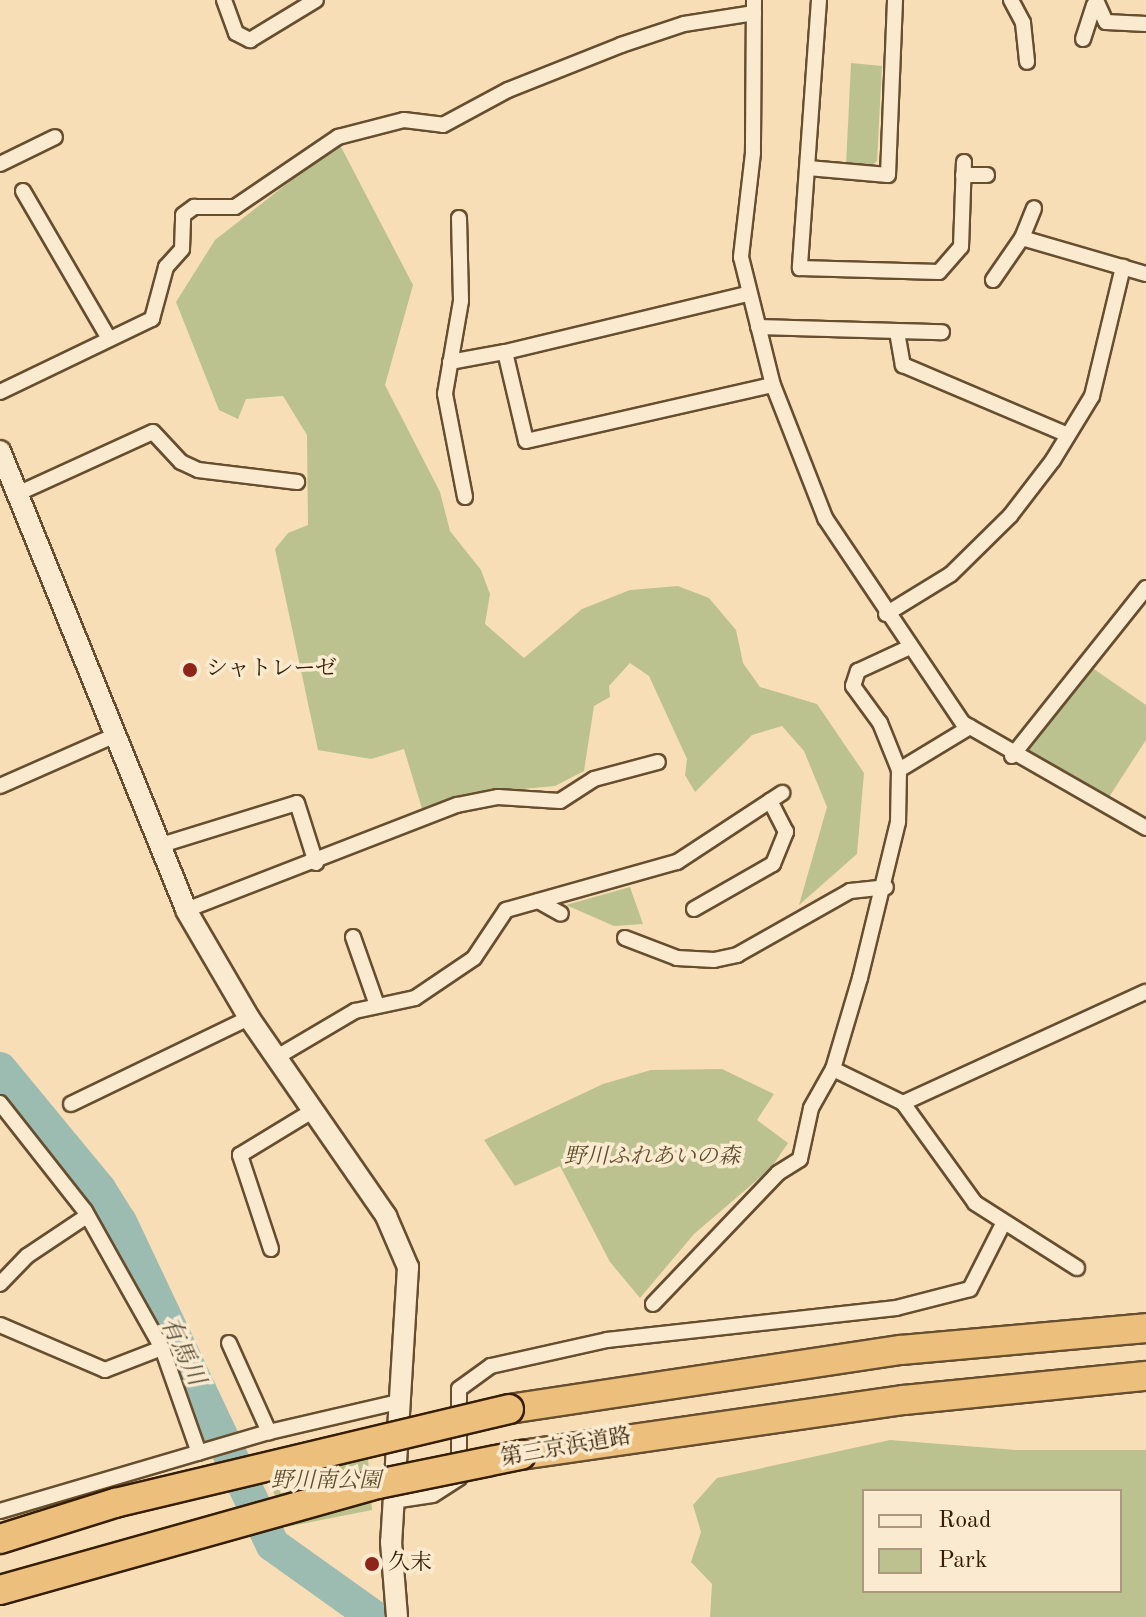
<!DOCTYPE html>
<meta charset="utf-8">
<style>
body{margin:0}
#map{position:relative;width:1146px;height:1617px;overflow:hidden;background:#f8deb7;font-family:"Old Standard TT","Noto Serif JP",serif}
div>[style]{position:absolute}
.green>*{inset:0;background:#bbc290}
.river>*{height:34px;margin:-17px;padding:0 17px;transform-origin:17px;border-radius:17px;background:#9dbcb1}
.roads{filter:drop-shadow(2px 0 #664e2f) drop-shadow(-2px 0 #664e2f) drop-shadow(0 2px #664e2f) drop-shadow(0 -2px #664e2f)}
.street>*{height:14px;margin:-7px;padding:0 7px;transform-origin:7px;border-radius:7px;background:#faead0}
.secondary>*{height:20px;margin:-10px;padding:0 10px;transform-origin:10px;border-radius:10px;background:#faead0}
.highway>*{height:28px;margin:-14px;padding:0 14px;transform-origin:14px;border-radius:14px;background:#ecbf7c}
.bridges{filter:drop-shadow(2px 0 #361e02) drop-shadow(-2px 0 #361e02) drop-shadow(0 2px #361e02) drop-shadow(0 -2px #361e02)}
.highway-bridge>*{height:28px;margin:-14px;padding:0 14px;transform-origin:14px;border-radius:14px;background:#ecbf7c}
.dots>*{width:22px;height:22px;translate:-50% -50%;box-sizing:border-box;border:4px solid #faead0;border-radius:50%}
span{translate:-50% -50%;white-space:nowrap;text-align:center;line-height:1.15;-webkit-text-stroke:7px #faead0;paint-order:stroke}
.poi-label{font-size:22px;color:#361e02}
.left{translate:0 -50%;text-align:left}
.park-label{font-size:22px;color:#5e4f2d;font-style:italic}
.street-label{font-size:22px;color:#361e02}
.water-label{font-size:24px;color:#554d37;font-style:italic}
.legend{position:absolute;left:862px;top:1489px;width:260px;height:104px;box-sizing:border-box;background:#faead0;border:2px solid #ac987e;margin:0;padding:10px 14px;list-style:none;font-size:24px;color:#361e02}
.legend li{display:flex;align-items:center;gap:16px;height:40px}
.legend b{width:40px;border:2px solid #ac987e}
</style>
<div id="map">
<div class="green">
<i style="clip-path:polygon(851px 63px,882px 66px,877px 161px,870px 167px,846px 165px)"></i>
<i style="clip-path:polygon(339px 143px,413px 285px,385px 385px,440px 492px,450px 531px,481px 570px,490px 594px,485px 624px,524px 658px,582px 609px,630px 590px,678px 586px,709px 598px,736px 630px,743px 663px,760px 687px,817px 704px,864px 773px,857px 854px,799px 905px,827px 807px,804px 751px,782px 726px,752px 735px,695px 792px,685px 775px,687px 759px,649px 676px,630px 663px,609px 686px,610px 697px,594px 706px,584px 771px,555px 786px,477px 793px,423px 812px,404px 749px,371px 759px,318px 750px,275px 549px,288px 533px,308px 525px,307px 435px,283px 396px,246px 399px,238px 419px,219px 410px,176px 302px,215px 240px)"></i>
<i style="clip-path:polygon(1091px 667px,1146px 705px,1146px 740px,1109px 797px,1031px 754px,1029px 746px)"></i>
<i style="clip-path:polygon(630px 887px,643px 924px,614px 926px,566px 905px)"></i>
<i style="clip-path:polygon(722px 1069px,774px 1094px,757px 1120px,788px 1143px,771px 1168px,694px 1234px,640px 1298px,610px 1262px,560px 1166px,515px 1186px,484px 1140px,603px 1084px,651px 1070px)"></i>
<i style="clip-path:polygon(366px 1434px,372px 1510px,286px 1527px,262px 1460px)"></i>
<i style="clip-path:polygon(evenodd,890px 1440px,1016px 1450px,1146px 1450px,1146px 1617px,710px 1617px,712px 1584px,691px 1562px,701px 1532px,693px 1505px,717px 1478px,890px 1440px,864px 1491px,1120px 1491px,1120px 1591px,864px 1591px,864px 1491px)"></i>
</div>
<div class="river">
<i style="left:0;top:1069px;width:156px;rotate:50.5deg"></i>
<i style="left:99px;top:1189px;width:39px;rotate:58deg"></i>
<i style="left:120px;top:1222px;width:357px;rotate:64.7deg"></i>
<i style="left:273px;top:1545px;width:124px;rotate:35.5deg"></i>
</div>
<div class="roads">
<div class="street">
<i style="left:224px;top:0;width:35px;rotate:70deg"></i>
<i style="left:236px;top:33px;width:16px;rotate:27deg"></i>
<i style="left:250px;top:40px;width:77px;rotate:-31.2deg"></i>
<i style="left:754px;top:0;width:153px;rotate:90.4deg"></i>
<i style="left:753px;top:153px;width:105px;rotate:96.6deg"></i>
<i style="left:741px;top:257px;width:132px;rotate:76deg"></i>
<i style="left:773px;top:385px;width:143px;rotate:68.6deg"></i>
<i style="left:825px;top:518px;width:247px;rotate:56.1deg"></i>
<i style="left:963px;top:723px;width:211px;rotate:29.8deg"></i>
<i style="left:819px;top:0;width:269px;rotate:94.1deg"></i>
<i style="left:800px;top:268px;width:139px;rotate:1.6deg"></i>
<i style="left:939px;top:272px;width:33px;rotate:-49deg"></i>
<i style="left:961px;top:247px;width:85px;rotate:-88deg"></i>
<i style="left:1011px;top:0;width:26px;rotate:62deg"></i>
<i style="left:1023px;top:23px;width:39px;rotate:84deg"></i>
<i style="left:1096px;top:0;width:24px;rotate:66deg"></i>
<i style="left:1106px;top:22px;width:40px;rotate:2.9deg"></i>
<i style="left:1083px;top:39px;width:36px;rotate:-72deg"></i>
<i style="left:0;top:164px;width:61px;rotate:-26.1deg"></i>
<i style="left:808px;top:168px;width:80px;rotate:5deg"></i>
<i style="left:888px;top:175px;width:175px;rotate:-87.7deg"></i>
<i style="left:963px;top:175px;width:24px"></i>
<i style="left:23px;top:191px;width:171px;rotate:59.8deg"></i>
<i style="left:459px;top:218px;width:83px;rotate:88.6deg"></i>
<i style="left:461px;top:301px;width:94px;rotate:99.8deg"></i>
<i style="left:445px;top:394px;width:105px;rotate:79deg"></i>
<i style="left:1022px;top:238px;width:129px;rotate:16.2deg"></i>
<i style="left:993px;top:280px;width:51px;rotate:-55.4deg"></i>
<i style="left:1022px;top:238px;width:32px;rotate:-68deg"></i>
<i style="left:747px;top:294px;width:249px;rotate:166.5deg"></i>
<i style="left:505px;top:352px;width:91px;rotate:76.7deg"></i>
<i style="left:526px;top:441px;width:253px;rotate:-12.8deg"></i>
<i style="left:758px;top:327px;width:184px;rotate:1.6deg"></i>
<i style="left:897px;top:332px;width:34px;rotate:80deg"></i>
<i style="left:903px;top:365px;width:179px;rotate:23deg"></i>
<i style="left:450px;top:362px;width:56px;rotate:-10.3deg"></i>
<i style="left:0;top:392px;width:169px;rotate:-25.7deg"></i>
<i style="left:152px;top:319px;width:54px;rotate:-74.9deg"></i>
<i style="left:166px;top:267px;width:24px;rotate:-48deg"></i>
<i style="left:182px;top:249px;width:34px;rotate:-88deg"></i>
<i style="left:183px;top:215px;width:14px;rotate:-36deg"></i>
<i style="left:194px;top:207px;width:41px"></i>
<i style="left:235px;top:207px;width:125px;rotate:-34.2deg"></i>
<i style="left:338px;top:137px;width:68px;rotate:-14.4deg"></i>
<i style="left:404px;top:120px;width:39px;rotate:7deg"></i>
<i style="left:443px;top:125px;width:74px;rotate:-28.3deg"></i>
<i style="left:508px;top:90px;width:122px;rotate:-21.7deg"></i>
<i style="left:621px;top:45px;width:66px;rotate:-18.4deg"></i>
<i style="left:684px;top:24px;width:71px;rotate:-8.9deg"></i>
<i style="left:17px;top:494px;width:149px;rotate:-24.5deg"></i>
<i style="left:153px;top:432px;width:41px;rotate:47deg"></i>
<i style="left:181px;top:462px;width:19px;rotate:25deg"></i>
<i style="left:198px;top:470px;width:100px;rotate:6.9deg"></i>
<i style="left:886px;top:614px;width:76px;rotate:-31.6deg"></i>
<i style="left:951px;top:574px;width:83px;rotate:-44.5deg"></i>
<i style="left:1010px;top:516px;width:71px;rotate:-52.5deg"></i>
<i style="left:1053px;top:460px;width:75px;rotate:-58.6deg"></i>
<i style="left:1092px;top:396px;width:133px;rotate:-76.5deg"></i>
<i style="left:1012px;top:756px;width:215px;rotate:-51.4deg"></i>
<i style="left:899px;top:770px;width:83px;rotate:-31.2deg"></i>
<i style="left:0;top:786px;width:121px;rotate:-23.8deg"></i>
<i style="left:158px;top:846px;width:145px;rotate:-17.2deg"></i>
<i style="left:297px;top:803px;width:63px;rotate:72.4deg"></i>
<i style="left:538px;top:901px;width:26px;rotate:29deg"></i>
<i style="left:694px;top:909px;width:91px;rotate:-29.7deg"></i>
<i style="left:773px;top:864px;width:35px;rotate:-68deg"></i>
<i style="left:786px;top:832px;width:35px;rotate:-117deg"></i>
<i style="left:186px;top:910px;width:291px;rotate:-21.2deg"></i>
<i style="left:457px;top:805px;width:42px;rotate:-11deg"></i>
<i style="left:498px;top:797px;width:62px;rotate:3.7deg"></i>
<i style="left:560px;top:801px;width:40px;rotate:-32.9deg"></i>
<i style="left:594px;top:779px;width:66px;rotate:-14.9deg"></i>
<i style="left:353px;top:937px;width:72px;rotate:70.6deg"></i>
<i style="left:625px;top:938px;width:56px;rotate:21deg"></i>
<i style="left:677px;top:958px;width:37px;rotate:3deg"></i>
<i style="left:714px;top:960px;width:24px;rotate:-12deg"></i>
<i style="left:737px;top:955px;width:130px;rotate:-29.5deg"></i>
<i style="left:850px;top:891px;width:36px;rotate:-6deg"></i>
<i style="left:277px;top:1057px;width:91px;rotate:-30.5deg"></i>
<i style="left:355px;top:1011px;width:61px;rotate:-12.2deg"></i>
<i style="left:415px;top:998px;width:71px;rotate:-34.1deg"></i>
<i style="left:474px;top:958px;width:58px;rotate:-56.3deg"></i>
<i style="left:506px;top:910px;width:178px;rotate:-15.7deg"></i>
<i style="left:677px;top:862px;width:126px;rotate:-33.3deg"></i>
<i style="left:833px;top:1069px;width:78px;rotate:25.9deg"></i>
<i style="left:903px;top:1103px;width:123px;rotate:54.2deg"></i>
<i style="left:975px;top:1203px;width:121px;rotate:32.5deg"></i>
<i style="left:0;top:1103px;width:137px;rotate:51.8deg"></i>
<i style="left:85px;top:1211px;width:157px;rotate:60.7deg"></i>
<i style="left:162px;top:1348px;width:111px;rotate:70.6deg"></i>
<i style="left:903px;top:1103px;width:267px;rotate:-24.6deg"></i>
<i style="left:71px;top:1104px;width:198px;rotate:-25.8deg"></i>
<i style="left:271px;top:1249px;width:99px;rotate:-108.3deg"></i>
<i style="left:240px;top:1155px;width:87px;rotate:-31.3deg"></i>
<i style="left:0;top:1284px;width:39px;rotate:-46deg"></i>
<i style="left:27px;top:1256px;width:72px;rotate:-33.7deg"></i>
<i style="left:653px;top:1304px;width:181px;rotate:-46.3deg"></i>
<i style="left:778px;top:1173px;width:26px;rotate:-32deg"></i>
<i style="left:800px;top:1159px;width:52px;rotate:-77.8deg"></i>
<i style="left:811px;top:1108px;width:45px;rotate:-60.6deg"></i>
<i style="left:833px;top:1069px;width:95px;rotate:-73.5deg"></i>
<i style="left:860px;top:978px;width:161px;rotate:-76.3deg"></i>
<i style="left:898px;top:822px;width:52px;rotate:-88.9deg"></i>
<i style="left:899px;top:770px;width:51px;rotate:-112deg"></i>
<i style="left:880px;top:723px;width:46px;rotate:-126.1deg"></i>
<i style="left:853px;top:686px;width:16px;rotate:-72deg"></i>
<i style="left:858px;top:671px;width:57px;rotate:-24.8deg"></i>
<i style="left:0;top:1325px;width:114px;rotate:23.2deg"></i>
<i style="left:105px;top:1370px;width:61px;rotate:-21.1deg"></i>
<i style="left:229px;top:1343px;width:98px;rotate:65.8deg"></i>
<i style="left:393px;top:1501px;width:40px;rotate:-8.5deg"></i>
<i style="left:433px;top:1495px;width:31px;rotate:-33deg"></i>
<i style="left:459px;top:1478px;width:89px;rotate:-90deg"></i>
<i style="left:459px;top:1389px;width:39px;rotate:-36deg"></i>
<i style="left:491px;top:1366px;width:119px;rotate:-12.6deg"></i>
<i style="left:607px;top:1340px;width:291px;rotate:-6.3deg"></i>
<i style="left:896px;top:1308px;width:76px;rotate:-14.4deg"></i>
<i style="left:970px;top:1289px;width:73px;rotate:-63.1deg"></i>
<i style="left:0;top:1511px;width:280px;rotate:-16.4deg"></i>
<i style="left:269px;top:1432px;width:132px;rotate:-13.1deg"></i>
</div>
<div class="secondary">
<i style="left:0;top:451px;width:495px;rotate:67.9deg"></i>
<i style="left:186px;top:910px;width:125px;rotate:59.7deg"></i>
<i style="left:249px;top:1018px;width:241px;rotate:55.3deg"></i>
<i style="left:386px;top:1216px;width:56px;rotate:66.7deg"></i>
<i style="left:408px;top:1267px;width:276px;rotate:93.5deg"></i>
<i style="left:391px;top:1542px;width:75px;rotate:85.4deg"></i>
</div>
<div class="highway">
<i style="left:509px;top:1409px;width:396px;rotate:-8.6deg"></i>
<i style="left:901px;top:1350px;width:246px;rotate:-5.1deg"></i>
<i style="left:521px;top:1455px;width:387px;rotate:-8.2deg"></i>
<i style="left:904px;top:1400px;width:243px;rotate:-5.7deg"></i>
</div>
</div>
<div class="bridges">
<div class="highway-bridge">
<i style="left:0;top:1539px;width:121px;rotate:-17.4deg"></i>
<i style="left:115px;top:1503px;width:405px;rotate:-13.4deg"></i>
<i style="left:0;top:1590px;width:393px;rotate:-15.7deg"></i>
<i style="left:378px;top:1484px;width:146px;rotate:-11.5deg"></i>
</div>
</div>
<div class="dots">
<i style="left:190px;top:670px;background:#8f2418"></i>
<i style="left:372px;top:1564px;background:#8f2418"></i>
</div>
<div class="poi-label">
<span class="left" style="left:206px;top:670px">シャトレーゼ</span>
<span class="left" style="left:388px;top:1564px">久末</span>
</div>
<div class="park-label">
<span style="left:652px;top:1158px">野川ふれあいの森</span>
<span style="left:326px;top:1482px">野川南公園</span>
</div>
<div class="street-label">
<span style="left:566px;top:1448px;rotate:-10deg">第三京浜道路</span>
</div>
<div class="water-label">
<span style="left:181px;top:1352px;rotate:65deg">有馬川</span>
</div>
<ul class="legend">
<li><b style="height:10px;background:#faead0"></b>Road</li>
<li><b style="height:22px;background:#bbc290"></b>Park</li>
</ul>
</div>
